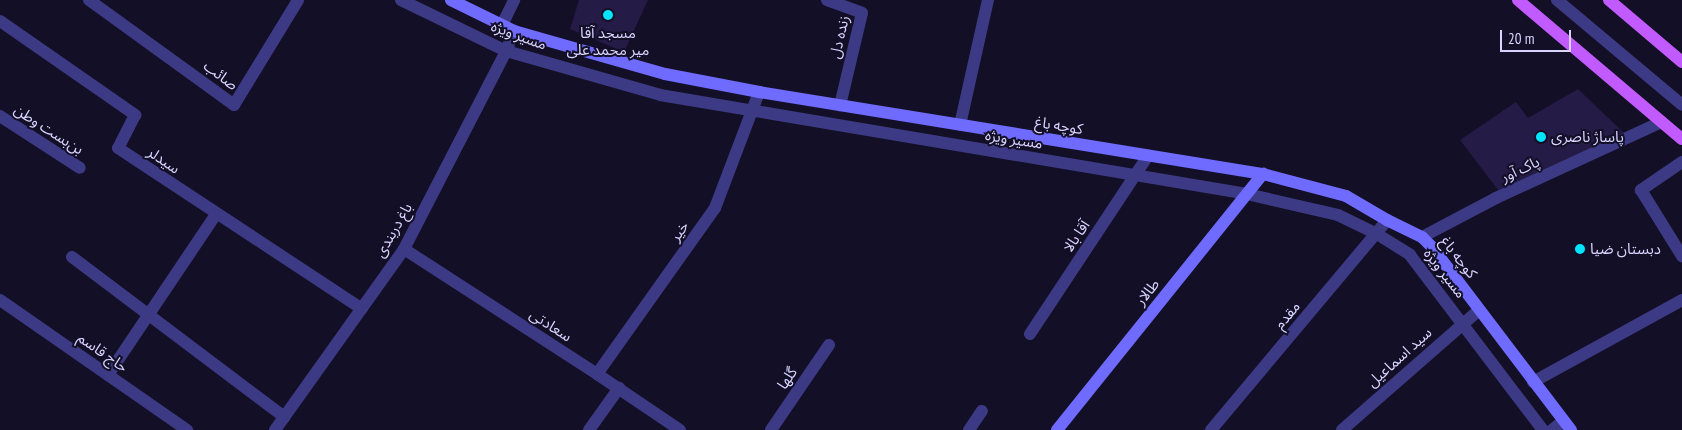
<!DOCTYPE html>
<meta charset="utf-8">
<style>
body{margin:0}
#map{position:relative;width:1682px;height:430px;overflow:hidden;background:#130f26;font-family:"PT Sans Narrow","Noto Sans Arabic",sans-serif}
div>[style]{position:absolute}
.building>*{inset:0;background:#241b47}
.lane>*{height:12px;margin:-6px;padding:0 6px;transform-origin:6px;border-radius:6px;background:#3d3a85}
.street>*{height:12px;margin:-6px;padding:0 6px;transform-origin:6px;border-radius:6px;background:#3d3a85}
.secondary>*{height:12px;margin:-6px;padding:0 6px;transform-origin:6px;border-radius:6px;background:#6f6bff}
.primary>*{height:12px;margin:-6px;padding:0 6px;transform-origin:6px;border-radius:6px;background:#c25bff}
.dots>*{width:14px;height:14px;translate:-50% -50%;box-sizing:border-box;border:2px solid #130f26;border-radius:50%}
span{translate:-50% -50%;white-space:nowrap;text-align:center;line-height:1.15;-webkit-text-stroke:4px #130f26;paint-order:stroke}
.poi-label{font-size:15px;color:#d9d4ff}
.left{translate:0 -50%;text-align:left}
.street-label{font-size:15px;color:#d9d4ff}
.scale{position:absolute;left:1500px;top:30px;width:71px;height:22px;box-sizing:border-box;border:2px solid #d9d4ff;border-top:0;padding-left:6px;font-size:15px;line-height:18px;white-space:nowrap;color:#d9d4ff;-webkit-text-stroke:4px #130f26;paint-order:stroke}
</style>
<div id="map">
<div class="building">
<i style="clip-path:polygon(579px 0,648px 0,624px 52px,570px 29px)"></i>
<i style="clip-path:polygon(1578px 89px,1624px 133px,1498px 190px,1460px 140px,1516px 102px,1528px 118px)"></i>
</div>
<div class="lane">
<i style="left:89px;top:0;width:179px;rotate:35.9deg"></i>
<i style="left:234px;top:105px;width:123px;rotate:-58.6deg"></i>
<i style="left:401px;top:0;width:117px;rotate:25.9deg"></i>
<i style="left:506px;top:51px;width:160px;rotate:15.9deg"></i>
<i style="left:660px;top:95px;width:595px;rotate:9.57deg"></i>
<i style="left:1247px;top:194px;width:93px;rotate:13deg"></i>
<i style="left:1338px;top:215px;width:43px;rotate:26deg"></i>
<i style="left:1377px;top:234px;width:39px;rotate:32deg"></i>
<i style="left:1410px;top:255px;width:220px;rotate:52.8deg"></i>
<i style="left:827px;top:0;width:37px;rotate:20deg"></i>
<i style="left:862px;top:13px;width:95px;rotate:103.4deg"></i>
<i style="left:1557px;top:0;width:163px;rotate:40deg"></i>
<i style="left:0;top:21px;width:165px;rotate:34.8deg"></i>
<i style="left:135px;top:115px;width:37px;rotate:117deg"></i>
<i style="left:118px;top:148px;width:292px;rotate:33.4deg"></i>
<i style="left:502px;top:25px;width:28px;rotate:-64deg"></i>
<i style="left:960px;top:125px;width:128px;rotate:-77.4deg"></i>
<i style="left:72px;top:257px;width:266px;rotate:37deg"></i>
<i style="left:0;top:300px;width:228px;rotate:34.8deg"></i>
<i style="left:1030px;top:334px;width:214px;rotate:-56.5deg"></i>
<i style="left:597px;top:374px;width:204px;rotate:-54.6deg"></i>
<i style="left:715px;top:208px;width:124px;rotate:-69.2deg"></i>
<i style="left:108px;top:375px;width:194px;rotate:-56.1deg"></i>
<i style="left:589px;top:430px;width:52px;rotate:-54.5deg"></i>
<i style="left:771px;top:430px;width:103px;rotate:-55.7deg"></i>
<i style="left:969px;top:430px;width:23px;rotate:-56deg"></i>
<i style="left:1211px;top:430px;width:274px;rotate:-50deg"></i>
<i style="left:1342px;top:430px;width:182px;rotate:-41.2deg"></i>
</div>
<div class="street">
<i style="left:0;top:116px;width:95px;rotate:33deg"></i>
<i style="left:1682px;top:162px;width:50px;rotate:145.7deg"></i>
<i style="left:1641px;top:190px;width:78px;rotate:58.2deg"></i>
<i style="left:1422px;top:237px;width:84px;rotate:-27.8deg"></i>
<i style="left:1496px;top:198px;width:182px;rotate:-24.7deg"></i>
<i style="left:404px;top:249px;width:230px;rotate:32.9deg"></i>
<i style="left:597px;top:374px;width:100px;rotate:34deg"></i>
<i style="left:1533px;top:382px;width:170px;rotate:-28.8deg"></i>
<i style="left:275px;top:430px;width:222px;rotate:-54.5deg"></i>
<i style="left:404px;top:249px;width:223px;rotate:-62.7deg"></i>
<i style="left:506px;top:51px;width:22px;rotate:-68deg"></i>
<i style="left:1552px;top:430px;width:14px;rotate:-39deg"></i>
</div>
<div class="secondary">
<i style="left:451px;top:0;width:70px;rotate:26.2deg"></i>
<i style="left:514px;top:31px;width:157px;rotate:15.9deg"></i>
<i style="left:665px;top:74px;width:96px;rotate:10.8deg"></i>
<i style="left:759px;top:92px;width:511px;rotate:9.24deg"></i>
<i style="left:1263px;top:174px;width:86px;rotate:14.8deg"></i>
<i style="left:1346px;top:196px;width:48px;rotate:30.3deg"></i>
<i style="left:1387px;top:220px;width:39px;rotate:26deg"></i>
<i style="left:1422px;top:237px;width:14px;rotate:45deg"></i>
<i style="left:1432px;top:247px;width:230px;rotate:52.8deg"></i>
<i style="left:1057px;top:430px;width:329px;rotate:-51.2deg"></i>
</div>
<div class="primary">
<i style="left:1518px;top:0;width:215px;rotate:40.3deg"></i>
<i style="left:1609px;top:0;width:96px;rotate:40.3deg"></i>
</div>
<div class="dots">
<i style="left:608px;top:15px;background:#00e5ff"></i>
<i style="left:1541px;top:137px;background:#00e5ff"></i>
<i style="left:1580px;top:249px;background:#00e5ff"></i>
</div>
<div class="poi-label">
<span style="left:608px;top:41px">مسجد آقا<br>میر محمد علی</span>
<span class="left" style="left:1551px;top:137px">پاساژ ناصری</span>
<span class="left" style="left:1590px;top:249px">دبستان ضیا</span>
</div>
<div class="street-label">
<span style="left:519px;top:35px;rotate:20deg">مسیر ویژه</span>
<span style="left:839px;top:37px;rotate:-77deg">زنده دل</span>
<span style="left:221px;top:75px;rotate:37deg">صائب</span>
<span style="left:1059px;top:125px;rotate:9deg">کوچه باغ</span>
<span style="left:49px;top:129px;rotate:33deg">بن‌بست وطن</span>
<span style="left:1014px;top:139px;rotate:9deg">مسیر ویژه</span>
<span style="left:164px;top:160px;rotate:34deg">سیدلر</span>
<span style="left:1520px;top:169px;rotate:-25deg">پاک آور</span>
<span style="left:393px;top:230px;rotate:-60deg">باغ دربندی</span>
<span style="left:679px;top:231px;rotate:-55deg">خیر</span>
<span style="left:1076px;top:236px;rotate:-56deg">آقا بالا</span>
<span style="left:1459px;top:257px;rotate:52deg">کوچه باغ</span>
<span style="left:1445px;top:273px;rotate:52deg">مسیر ویژه</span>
<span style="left:1147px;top:292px;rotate:-51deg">طالار</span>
<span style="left:1287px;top:315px;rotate:-50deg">مقدم</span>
<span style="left:551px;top:325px;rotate:33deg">سعادتی</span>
<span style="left:103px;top:352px;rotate:35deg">حاج قاسم</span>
<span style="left:1399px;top:357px;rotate:-42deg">سید اسماعیل</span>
<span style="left:787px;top:378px;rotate:-56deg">گلها</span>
</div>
<div class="scale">20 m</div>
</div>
